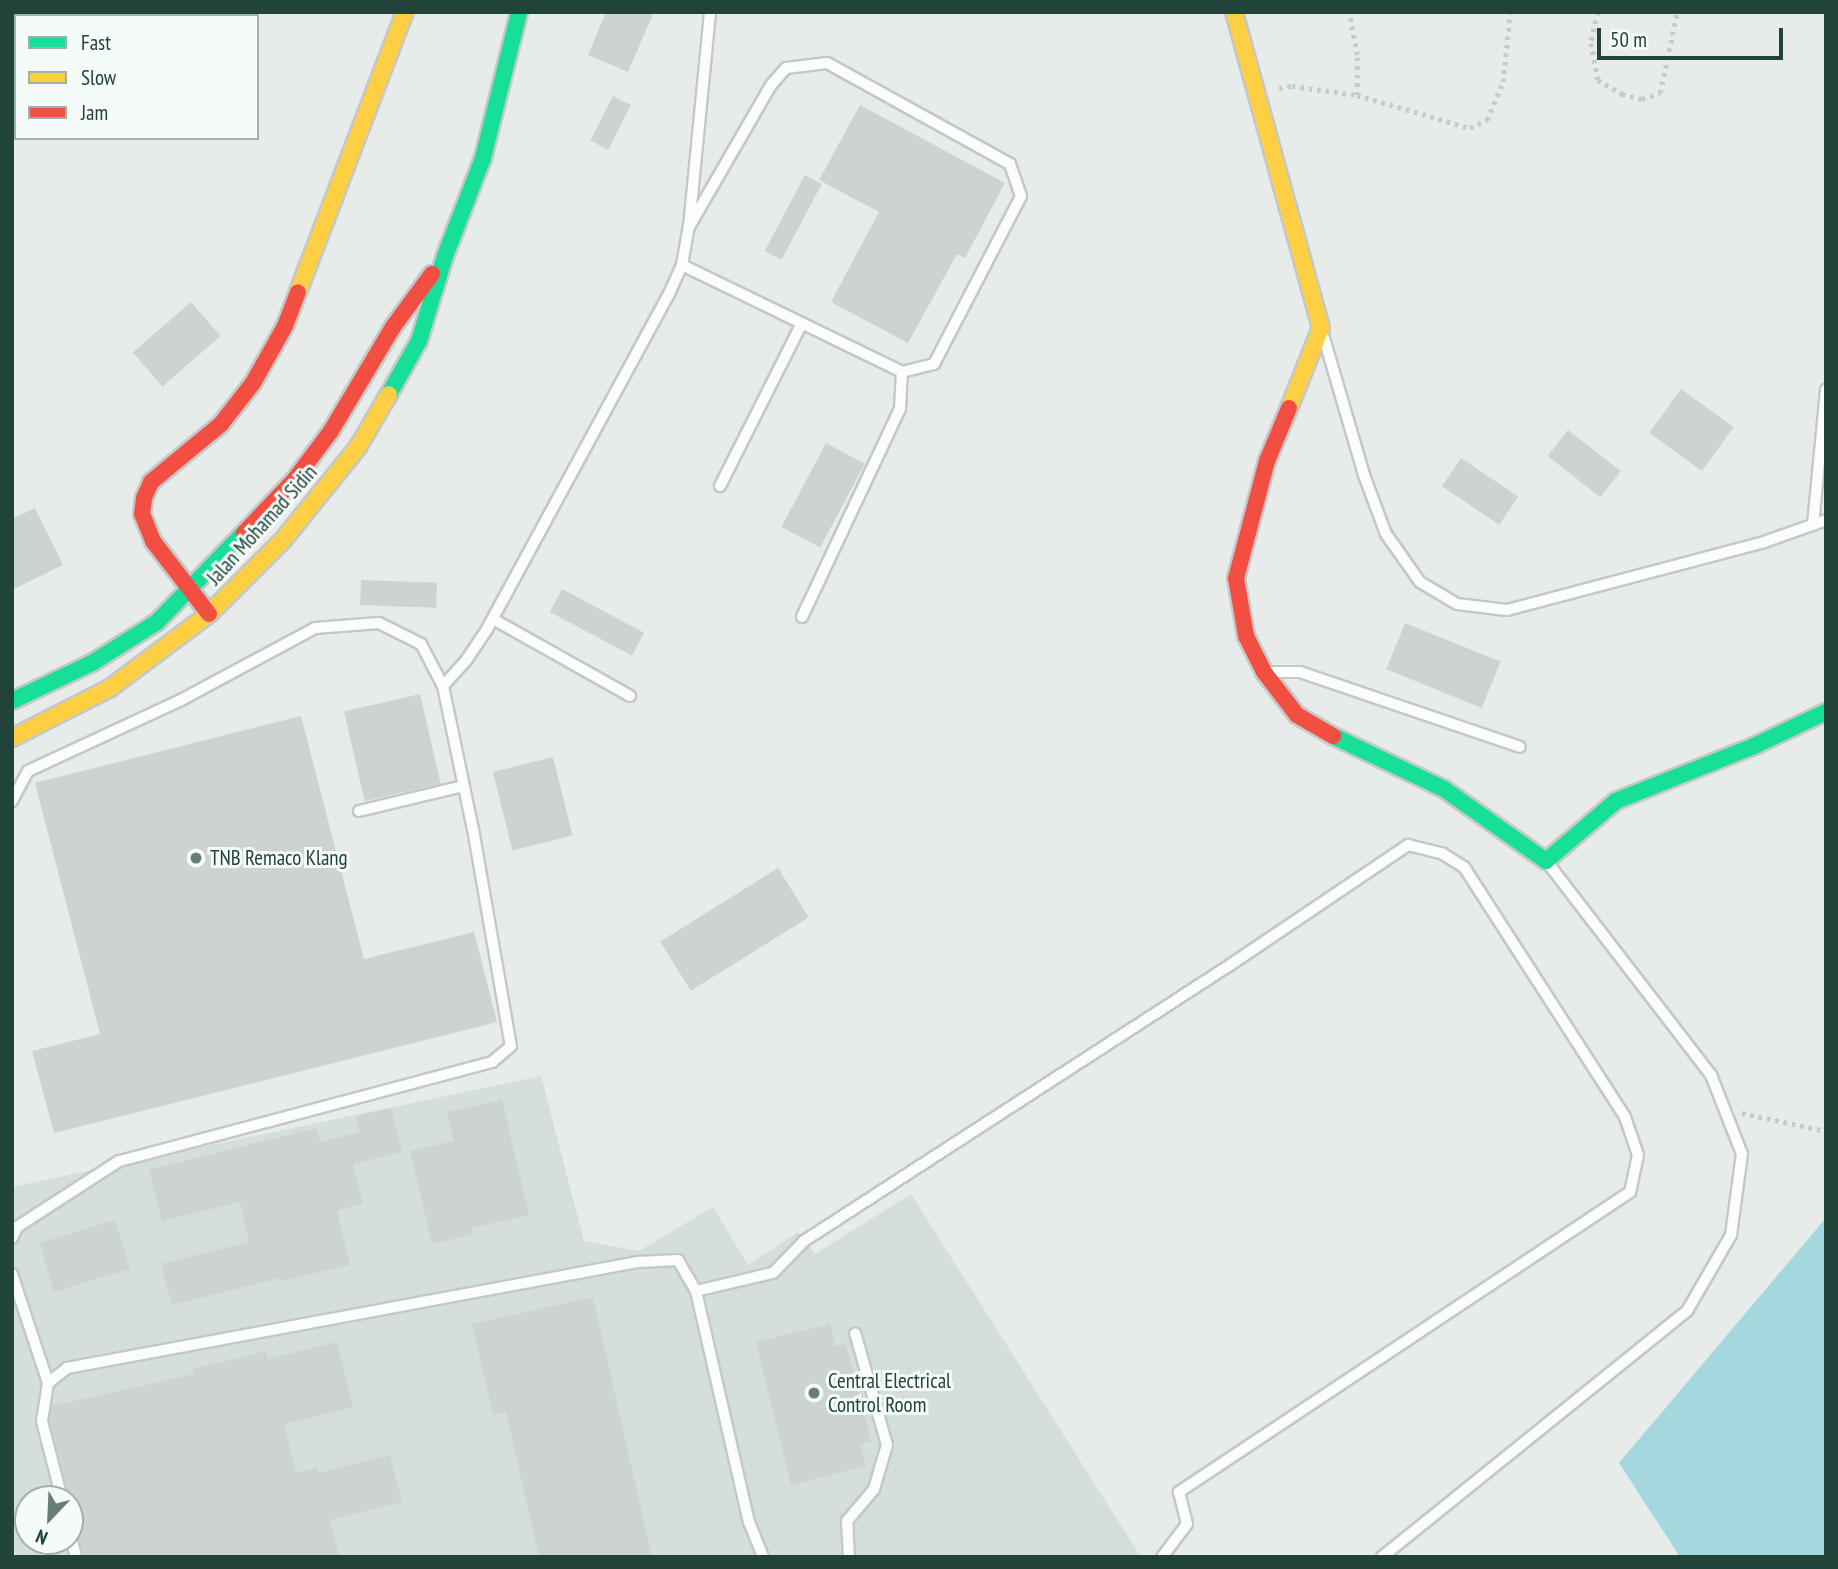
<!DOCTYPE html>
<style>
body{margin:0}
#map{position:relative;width:1838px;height:1569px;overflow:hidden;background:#e7ecea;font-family:"PT Sans Narrow",sans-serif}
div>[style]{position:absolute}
.built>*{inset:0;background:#d4dfd9}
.water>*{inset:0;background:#a4d8de}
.building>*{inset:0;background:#cdd3d1;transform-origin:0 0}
.path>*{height:4.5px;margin-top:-2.25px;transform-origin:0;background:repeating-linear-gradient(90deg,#c2ccc9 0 3.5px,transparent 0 8.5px)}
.roads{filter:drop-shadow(2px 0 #c4c9c7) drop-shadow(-2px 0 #c4c9c7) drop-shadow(0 2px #c4c9c7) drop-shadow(0 -2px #c4c9c7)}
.lane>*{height:10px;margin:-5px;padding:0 5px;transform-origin:5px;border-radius:5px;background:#fbfcfc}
.fast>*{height:16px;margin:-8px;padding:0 8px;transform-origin:8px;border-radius:8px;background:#16e098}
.slow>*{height:16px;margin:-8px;padding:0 8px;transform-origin:8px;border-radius:8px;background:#ffcf43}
.jam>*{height:16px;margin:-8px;padding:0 8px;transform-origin:8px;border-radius:8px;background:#f24e42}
.dots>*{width:19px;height:19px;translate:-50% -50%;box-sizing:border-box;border:4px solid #f5fbf8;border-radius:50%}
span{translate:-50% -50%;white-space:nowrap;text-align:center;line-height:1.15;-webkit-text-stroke:6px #f5fbf8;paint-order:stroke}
.street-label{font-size:21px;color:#214339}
.poi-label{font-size:21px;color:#214339}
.left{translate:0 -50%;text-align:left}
.frame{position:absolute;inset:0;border:14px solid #214339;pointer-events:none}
.legend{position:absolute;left:14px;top:14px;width:245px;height:126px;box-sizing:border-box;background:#f5fbf8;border:2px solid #a0b1ac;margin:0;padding:9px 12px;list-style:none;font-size:21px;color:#214339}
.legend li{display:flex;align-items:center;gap:14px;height:35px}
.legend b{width:35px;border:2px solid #a0b1ac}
.north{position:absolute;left:14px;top:1485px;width:70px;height:70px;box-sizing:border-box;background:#f5fbf8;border:2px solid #a0b1ac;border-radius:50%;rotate:203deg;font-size:19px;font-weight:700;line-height:28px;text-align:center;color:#214339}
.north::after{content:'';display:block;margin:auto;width:24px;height:32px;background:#667e77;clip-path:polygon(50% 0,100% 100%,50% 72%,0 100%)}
.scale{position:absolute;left:1597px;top:28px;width:186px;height:32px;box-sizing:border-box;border:4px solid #214339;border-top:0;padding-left:9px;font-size:21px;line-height:24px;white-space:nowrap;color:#214339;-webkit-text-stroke:5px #f5fbf8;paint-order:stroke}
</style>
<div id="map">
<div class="built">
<i style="clip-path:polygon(evenodd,541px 1076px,584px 1241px,639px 1251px,713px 1207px,748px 1265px,798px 1232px,815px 1254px,911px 1194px,1141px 1557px,16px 1557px,12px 1540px,12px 1187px,541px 1076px,28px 1499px,70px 1499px,70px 1541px,28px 1541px,28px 1499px)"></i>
</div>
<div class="water">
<i style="clip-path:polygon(1825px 1219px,1826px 1557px,1680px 1557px,1619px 1463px)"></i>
</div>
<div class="building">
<i style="clip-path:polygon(606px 12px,654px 12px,628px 72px,588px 55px)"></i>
<i style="left:613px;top:96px;width:20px;height:50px;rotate:27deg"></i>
<i style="clip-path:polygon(860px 105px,1005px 183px,965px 258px,957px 254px,908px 343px,831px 302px,879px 212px,819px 180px)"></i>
<i style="left:805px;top:175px;width:19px;height:86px;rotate:28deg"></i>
<i style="left:191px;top:302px;width:45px;height:77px;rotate:49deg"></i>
<i style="left:1681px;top:389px;width:65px;height:54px;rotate:36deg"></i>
<i style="left:1568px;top:430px;width:67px;height:33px;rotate:38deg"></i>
<i style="left:826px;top:443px;width:44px;height:95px;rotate:28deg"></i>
<i style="left:1461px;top:458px;width:69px;height:34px;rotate:34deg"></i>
<i style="clip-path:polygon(35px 508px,63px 565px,12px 590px,12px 519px)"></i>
<i style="left:361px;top:580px;width:76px;height:25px;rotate:2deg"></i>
<i style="left:562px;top:589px;width:93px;height:26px;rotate:28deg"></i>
<i style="left:1405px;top:623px;width:103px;height:50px;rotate:22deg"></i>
<i style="left:420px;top:694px;width:92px;height:78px;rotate:77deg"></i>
<i style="clip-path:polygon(301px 716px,364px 959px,474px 932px,497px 1022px,54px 1133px,32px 1051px,100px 1034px,35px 783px)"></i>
<i style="left:553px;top:757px;width:81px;height:62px;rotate:76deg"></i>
<i style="left:778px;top:868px;width:58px;height:139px;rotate:58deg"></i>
<i style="clip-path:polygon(502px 1100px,529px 1215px,471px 1228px,473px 1234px,432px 1244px,410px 1151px,454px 1141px,447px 1112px)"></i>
<i style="clip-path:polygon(391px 1108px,402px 1152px,353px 1164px,363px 1204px,337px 1210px,350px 1265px,281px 1281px,280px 1278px,172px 1305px,161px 1264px,249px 1242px,240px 1202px,162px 1221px,149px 1170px,317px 1128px,320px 1142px,360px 1132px,356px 1116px)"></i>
<i style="left:115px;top:1220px;width:51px;height:79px;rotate:73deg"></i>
<i style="clip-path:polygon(593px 1297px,652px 1557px,539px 1557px,506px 1412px,493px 1415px,472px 1324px)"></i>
<i style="clip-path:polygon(830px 1324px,835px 1346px,846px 1344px,871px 1441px,860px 1444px,866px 1466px,791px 1485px,756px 1342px)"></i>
<i style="clip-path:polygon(337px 1342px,353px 1407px,284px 1424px,296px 1473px,317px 1468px,318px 1473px,390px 1455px,402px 1502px,330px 1520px,339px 1557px,83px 1557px,77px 1531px,70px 1526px,70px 1499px,50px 1421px,52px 1406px,194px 1374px,193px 1369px,266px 1351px,267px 1359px)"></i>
</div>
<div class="path">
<i style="left:1598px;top:12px;width:32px;rotate:103deg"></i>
<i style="left:1591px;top:43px;width:38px;rotate:79deg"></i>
<i style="left:1598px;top:80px;width:28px;rotate:30deg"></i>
<i style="left:1622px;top:94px;width:21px;rotate:14deg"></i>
<i style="left:1642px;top:99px;width:19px;rotate:-18deg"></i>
<i style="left:1660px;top:93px;width:83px;rotate:-78.1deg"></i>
<i style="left:1279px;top:88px;width:13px;rotate:-9deg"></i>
<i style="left:1292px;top:86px;width:66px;rotate:7.9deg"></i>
<i style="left:1357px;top:95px;width:40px;rotate:-90deg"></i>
<i style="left:1357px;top:55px;width:44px;rotate:-100.5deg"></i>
<i style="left:1357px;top:95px;width:118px;rotate:16.3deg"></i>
<i style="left:1470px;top:128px;width:19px;rotate:-25deg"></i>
<i style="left:1487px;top:120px;width:41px;rotate:-67.2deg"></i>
<i style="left:1503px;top:82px;width:70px;rotate:-84.3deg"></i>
<i style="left:1742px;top:1113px;width:86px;rotate:12.1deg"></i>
</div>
<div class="roads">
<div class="lane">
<i style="left:682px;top:265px;width:245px;rotate:25.9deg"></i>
<i style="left:902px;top:372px;width:33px;rotate:-14deg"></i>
<i style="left:934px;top:364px;width:189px;rotate:-62.6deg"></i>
<i style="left:1021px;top:196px;width:34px;rotate:-109deg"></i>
<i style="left:1010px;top:164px;width:209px;rotate:-151.1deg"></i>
<i style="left:827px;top:63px;width:41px;rotate:173deg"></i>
<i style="left:786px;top:68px;width:23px;rotate:131deg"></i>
<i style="left:771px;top:85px;width:164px;rotate:120deg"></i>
<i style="left:1324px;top:338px;width:143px;rotate:73.7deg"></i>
<i style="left:1364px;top:475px;width:63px;rotate:69.6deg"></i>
<i style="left:1386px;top:534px;width:59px;rotate:54.7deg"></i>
<i style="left:1420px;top:582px;width:43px;rotate:30.7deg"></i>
<i style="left:1457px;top:604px;width:50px;rotate:6.8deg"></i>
<i style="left:1507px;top:610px;width:266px;rotate:-14.8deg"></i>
<i style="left:1764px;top:542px;width:66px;rotate:-19.5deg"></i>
<i style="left:720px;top:486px;width:182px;rotate:-63.3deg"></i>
<i style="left:1813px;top:525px;width:136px;rotate:-84.5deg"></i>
<i style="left:802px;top:617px;width:230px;rotate:-64.8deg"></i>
<i style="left:900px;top:409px;width:37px;rotate:-87deg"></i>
<i style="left:493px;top:619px;width:157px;rotate:29.3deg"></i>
<i style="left:1271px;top:672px;width:29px"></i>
<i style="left:1300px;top:672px;width:232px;rotate:18.8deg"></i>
<i style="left:443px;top:686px;width:36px;rotate:-48deg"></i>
<i style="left:467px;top:659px;width:36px;rotate:-56deg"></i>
<i style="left:487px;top:629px;width:381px;rotate:-61.5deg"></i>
<i style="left:669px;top:294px;width:32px;rotate:-66deg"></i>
<i style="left:682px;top:265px;width:39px;rotate:-80deg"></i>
<i style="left:689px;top:227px;width:216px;rotate:-84.4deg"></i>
<i style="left:12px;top:801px;width:34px;rotate:-62deg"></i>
<i style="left:28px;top:771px;width:169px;rotate:-24.9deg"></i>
<i style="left:181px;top:700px;width:152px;rotate:-28.2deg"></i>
<i style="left:315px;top:628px;width:64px;rotate:-4.5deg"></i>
<i style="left:379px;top:623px;width:47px;rotate:26.6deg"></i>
<i style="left:421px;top:644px;width:47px;rotate:62.4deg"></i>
<i style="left:443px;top:686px;width:146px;rotate:78.2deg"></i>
<i style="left:473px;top:829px;width:220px;rotate:80.1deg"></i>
<i style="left:511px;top:1046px;width:25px;rotate:140deg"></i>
<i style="left:492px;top:1062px;width:386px;rotate:165.1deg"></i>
<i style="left:119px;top:1161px;width:121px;rotate:147.1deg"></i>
<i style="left:17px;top:1227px;width:12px;rotate:114deg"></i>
<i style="left:359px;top:811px;width:108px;rotate:-13.4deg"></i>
<i style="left:12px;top:1274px;width:115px;rotate:71.7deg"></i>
<i style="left:696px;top:1291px;width:79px;rotate:-13.2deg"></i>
<i style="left:773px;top:1273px;width:45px;rotate:-45.9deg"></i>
<i style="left:804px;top:1241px;width:508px;rotate:-32.94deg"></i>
<i style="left:1230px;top:965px;width:215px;rotate:-34deg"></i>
<i style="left:1408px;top:845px;width:36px;rotate:14deg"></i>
<i style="left:1443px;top:854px;width:25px;rotate:32deg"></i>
<i style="left:1464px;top:867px;width:297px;rotate:57.2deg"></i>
<i style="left:1625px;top:1117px;width:40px;rotate:71.1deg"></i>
<i style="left:1638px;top:1155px;width:38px;rotate:102deg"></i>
<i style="left:1630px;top:1192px;width:542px;rotate:146.37deg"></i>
<i style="left:1179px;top:1492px;width:33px;rotate:76deg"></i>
<i style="left:1187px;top:1524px;width:41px;rotate:127.1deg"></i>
<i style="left:62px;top:1499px;width:81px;rotate:-104.4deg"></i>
<i style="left:42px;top:1421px;width:38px;rotate:-81deg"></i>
<i style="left:48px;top:1383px;width:24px;rotate:-38deg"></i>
<i style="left:67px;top:1368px;width:581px;rotate:-10.52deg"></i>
<i style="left:638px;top:1262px;width:40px;rotate:-2.9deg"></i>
<i style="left:678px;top:1260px;width:36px;rotate:60deg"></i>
<i style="left:696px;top:1291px;width:237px;rotate:77.1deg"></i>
<i style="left:749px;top:1522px;width:38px;rotate:68deg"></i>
<i style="left:70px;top:1533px;width:25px;rotate:76deg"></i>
<i style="left:849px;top:1557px;width:36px;rotate:-93deg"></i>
<i style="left:847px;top:1521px;width:42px;rotate:-49.8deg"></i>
<i style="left:874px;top:1489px;width:46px;rotate:-73.5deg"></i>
<i style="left:887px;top:1445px;width:116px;rotate:-105.9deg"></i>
<i style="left:1382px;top:1557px;width:392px;rotate:-38.9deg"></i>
<i style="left:1687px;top:1311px;width:88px;rotate:-59.9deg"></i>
<i style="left:1731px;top:1235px;width:82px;rotate:-82.3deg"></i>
<i style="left:1742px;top:1154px;width:85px;rotate:-111.4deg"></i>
<i style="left:1711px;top:1075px;width:270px;rotate:-127.6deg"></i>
</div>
<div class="fast">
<i style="left:389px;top:394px;width:61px;rotate:-60.5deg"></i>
<i style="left:419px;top:341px;width:89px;rotate:-73deg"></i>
<i style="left:445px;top:256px;width:105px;rotate:-68.8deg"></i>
<i style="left:483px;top:158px;width:150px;rotate:-76.1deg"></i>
<i style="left:12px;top:701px;width:89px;rotate:-25.4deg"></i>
<i style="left:92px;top:663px;width:77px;rotate:-32.2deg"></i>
<i style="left:157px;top:622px;width:124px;rotate:-45.7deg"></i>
<i style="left:1333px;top:736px;width:123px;rotate:25.5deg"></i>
<i style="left:1444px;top:789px;width:125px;rotate:35.2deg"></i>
<i style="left:1546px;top:861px;width:92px;rotate:-40.6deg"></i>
<i style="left:1616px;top:801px;width:149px;rotate:-21.7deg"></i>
<i style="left:1754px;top:746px;width:80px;rotate:-25.3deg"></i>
</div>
<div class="slow">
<i style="left:1234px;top:12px;width:328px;rotate:74.6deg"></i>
<i style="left:1321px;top:328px;width:86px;rotate:111.8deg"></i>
<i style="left:298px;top:292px;width:300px;rotate:-69.1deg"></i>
<i style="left:12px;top:738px;width:110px;rotate:-27deg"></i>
<i style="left:110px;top:688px;width:124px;rotate:-36.8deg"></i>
<i style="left:209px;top:614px;width:105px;rotate:-45deg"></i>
<i style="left:283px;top:540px;width:119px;rotate:-51.1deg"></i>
<i style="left:358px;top:447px;width:61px;rotate:-59.7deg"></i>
</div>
<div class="jam">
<i style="left:1289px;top:408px;width:57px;rotate:112.5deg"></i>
<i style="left:1267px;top:461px;width:121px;rotate:104.8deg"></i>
<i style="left:1236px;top:578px;width:59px;rotate:80.2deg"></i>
<i style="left:1246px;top:636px;width:40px;rotate:63.4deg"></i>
<i style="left:1264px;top:672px;width:54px;rotate:52.5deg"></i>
<i style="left:1297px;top:715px;width:42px;rotate:30.3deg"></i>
<i style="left:244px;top:533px;width:74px;rotate:-46.6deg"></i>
<i style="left:295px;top:479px;width:60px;rotate:-53.1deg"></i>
<i style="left:331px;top:431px;width:121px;rotate:-59.2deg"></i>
<i style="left:393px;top:327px;width:66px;rotate:-53.7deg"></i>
<i style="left:209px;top:614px;width:92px;rotate:-127.5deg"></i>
<i style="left:153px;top:541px;width:29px;rotate:-112deg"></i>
<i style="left:142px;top:514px;width:16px;rotate:-83deg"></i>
<i style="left:144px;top:498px;width:17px;rotate:-66deg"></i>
<i style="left:151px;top:482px;width:91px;rotate:-39.6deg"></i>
<i style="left:221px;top:424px;width:52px;rotate:-52deg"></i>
<i style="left:253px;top:383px;width:65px;rotate:-60.7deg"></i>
<i style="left:285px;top:326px;width:36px;rotate:-69deg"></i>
</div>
</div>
<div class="dots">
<i style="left:196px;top:858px;background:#667e77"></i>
<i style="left:814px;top:1393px;background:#667e77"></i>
</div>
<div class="street-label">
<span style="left:262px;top:525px;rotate:-48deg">Jalan Mohamad Sidin</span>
</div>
<div class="poi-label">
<span class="left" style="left:210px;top:858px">TNB Remaco Klang</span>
<span class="left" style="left:828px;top:1393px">Central Electrical<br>Control Room</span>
</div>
<div class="frame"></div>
<ul class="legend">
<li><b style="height:9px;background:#16e098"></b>Fast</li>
<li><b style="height:9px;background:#ffcf43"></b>Slow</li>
<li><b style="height:9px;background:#f24e42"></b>Jam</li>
</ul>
<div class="north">N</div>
<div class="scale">50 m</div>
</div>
